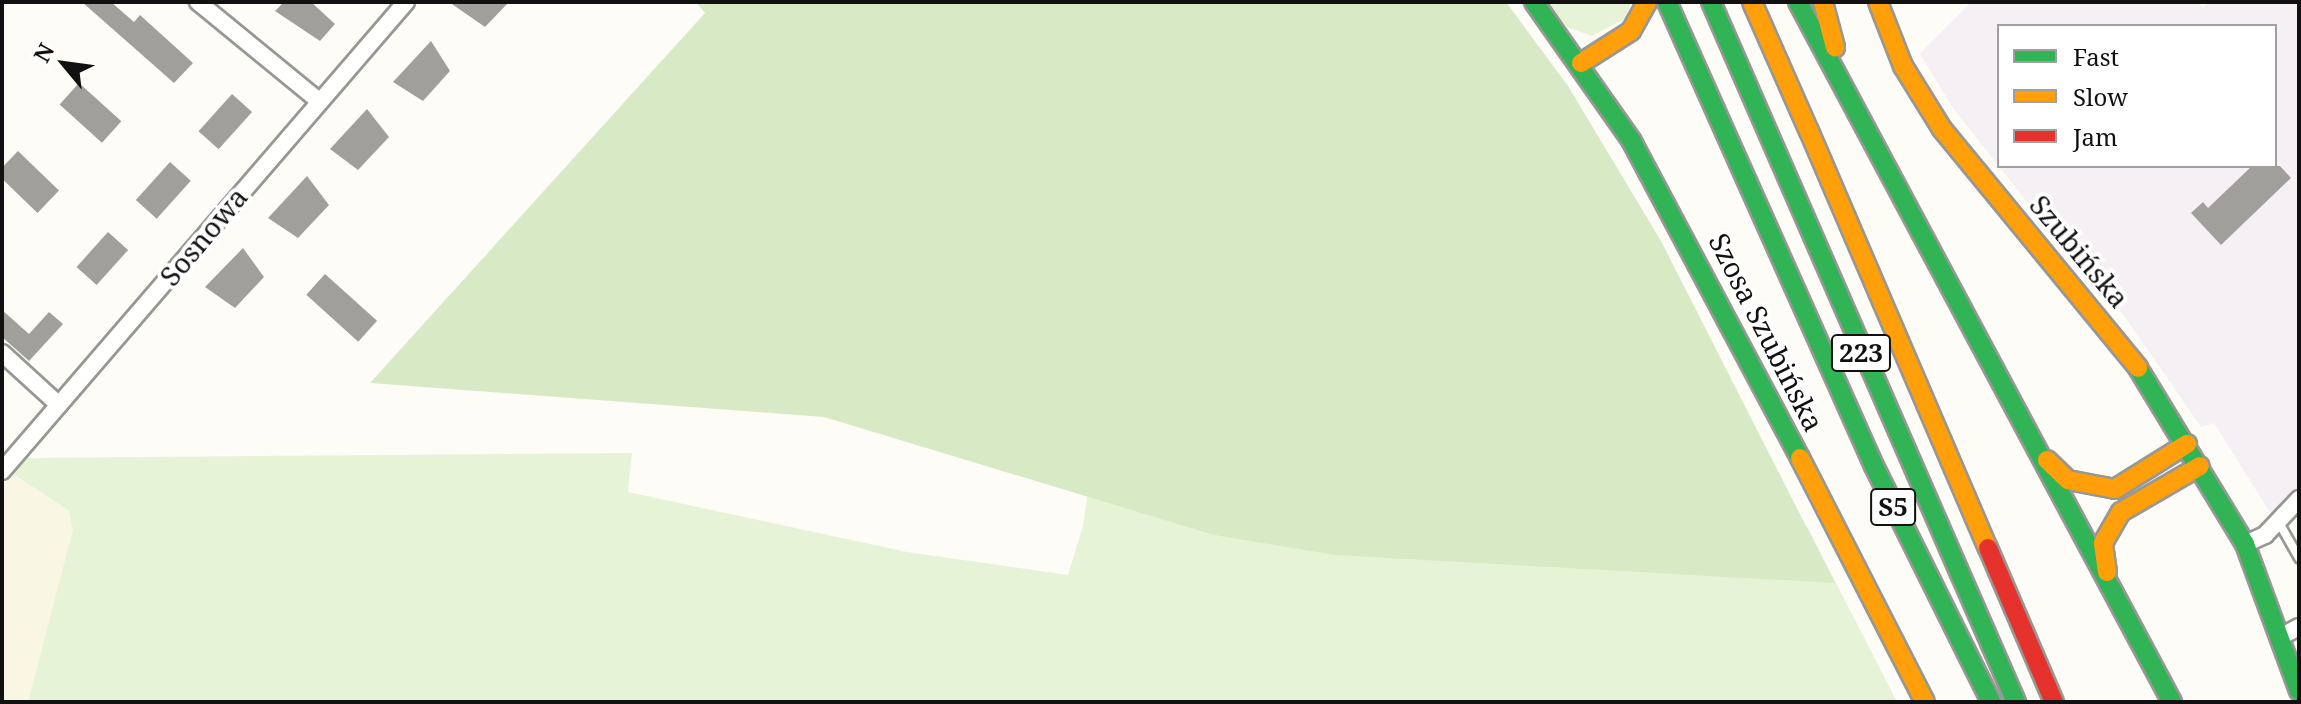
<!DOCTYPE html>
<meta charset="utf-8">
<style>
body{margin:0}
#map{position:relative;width:2301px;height:704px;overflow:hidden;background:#fdfcf7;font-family:"Noto Serif",serif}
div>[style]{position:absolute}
.industrial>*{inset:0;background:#f5f0f3}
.farmland>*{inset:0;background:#f9f7e4}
.green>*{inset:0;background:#e7f3d7}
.forest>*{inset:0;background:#d8eac5}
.building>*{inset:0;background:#a19f9c;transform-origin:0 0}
.roads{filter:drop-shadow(2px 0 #979795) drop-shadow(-2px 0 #979795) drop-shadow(0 2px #979795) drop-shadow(0 -2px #979795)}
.lane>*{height:8px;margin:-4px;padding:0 4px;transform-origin:4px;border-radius:4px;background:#fffffe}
.street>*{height:16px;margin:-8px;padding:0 8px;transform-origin:8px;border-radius:8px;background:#fffffe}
.fast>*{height:18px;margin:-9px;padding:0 9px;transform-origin:9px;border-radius:9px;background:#30b455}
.slow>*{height:18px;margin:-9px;padding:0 9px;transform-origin:9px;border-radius:9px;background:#ff9f0a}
.jam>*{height:18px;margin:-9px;padding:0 9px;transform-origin:9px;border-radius:9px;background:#e5322d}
span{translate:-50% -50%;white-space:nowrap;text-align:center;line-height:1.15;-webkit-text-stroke:8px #fff;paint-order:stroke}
.shield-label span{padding:2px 6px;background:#fff;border:2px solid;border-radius:6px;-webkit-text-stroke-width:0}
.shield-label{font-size:26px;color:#111;font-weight:700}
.street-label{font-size:28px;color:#111}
.frame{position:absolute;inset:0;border:4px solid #111;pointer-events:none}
.legend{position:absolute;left:1997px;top:24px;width:280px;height:144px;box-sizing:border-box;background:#fff;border:2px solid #a0a0a0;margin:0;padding:10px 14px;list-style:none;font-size:24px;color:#111}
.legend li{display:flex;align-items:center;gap:16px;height:40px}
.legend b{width:40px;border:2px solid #a0a0a0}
.north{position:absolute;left:24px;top:24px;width:80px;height:80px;-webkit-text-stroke:6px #fff;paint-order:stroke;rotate:299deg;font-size:22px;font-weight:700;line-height:32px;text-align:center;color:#111}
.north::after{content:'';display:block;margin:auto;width:28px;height:36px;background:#111;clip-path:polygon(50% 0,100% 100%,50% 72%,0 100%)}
</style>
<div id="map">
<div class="industrial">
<i style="clip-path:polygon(evenodd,1971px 2px,2197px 2px,2203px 8px,2209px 2px,2299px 2px,2299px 506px,2291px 494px,2271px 514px,2214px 423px,2201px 427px,2107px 291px,2045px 225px,1953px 108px,1920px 54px,1971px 2px,1999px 26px,2275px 26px,2275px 166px,1999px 166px,1999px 26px)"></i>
</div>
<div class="farmland">
<i style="clip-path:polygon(13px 474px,68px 510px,73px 529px,28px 702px,2px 702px,2px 486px)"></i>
</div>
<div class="green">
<i style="clip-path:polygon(1544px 2px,1632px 2px,1624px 19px,1592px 36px,1567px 27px)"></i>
<i style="clip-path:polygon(1097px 428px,1357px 547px,1807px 526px,1897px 702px,28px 702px,73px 529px,68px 510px,13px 474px,25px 458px,632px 453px,628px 492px,907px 552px,1068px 575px,1083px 526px)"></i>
</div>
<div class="forest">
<i style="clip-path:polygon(696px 2px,1506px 2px,1568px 86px,1661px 241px,1835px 583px,1336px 555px,1214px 535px,824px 417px,370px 383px,705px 13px)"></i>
</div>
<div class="building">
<i style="clip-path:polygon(82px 2px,111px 2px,134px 22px,140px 15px,193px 63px,174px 83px)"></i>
<i style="clip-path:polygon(284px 2px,311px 2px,335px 24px,320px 41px,275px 11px)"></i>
<i style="clip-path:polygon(449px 2px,509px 2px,485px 27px)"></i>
<i style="clip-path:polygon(431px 41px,450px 71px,423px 101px,393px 82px)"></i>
<i style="left:79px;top:83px;width:57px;height:29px;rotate:42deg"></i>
<i style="left:232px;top:94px;width:27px;height:50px;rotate:42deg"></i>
<i style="clip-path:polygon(367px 109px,389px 137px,358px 170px,330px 149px)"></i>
<i style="left:18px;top:151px;width:57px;height:31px;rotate:44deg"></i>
<i style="left:170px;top:162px;width:28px;height:51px;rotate:42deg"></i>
<i style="clip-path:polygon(2252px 166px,2280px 166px,2291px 178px,2221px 245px,2191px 213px,2203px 202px,2208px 208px)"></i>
<i style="clip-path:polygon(307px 176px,329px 205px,298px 238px,268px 218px)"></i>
<i style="left:108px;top:232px;width:27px;height:47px;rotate:42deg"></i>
<i style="clip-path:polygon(243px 248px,264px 277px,235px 308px,205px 287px)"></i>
<i style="left:325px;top:274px;width:70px;height:28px;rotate:42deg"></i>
<i style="clip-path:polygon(2px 310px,29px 334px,49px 312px,63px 324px,29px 361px,2px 337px)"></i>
</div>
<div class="roads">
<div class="lane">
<i style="left:2278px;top:521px;width:43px;rotate:60.4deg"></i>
</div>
<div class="street">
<i style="left:198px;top:2px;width:156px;rotate:39.3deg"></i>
<i style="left:2px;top:353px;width:77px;rotate:42.4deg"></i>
<i style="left:2px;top:471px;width:619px;rotate:-49.26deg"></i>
<i style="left:2245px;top:544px;width:22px;rotate:-24deg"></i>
<i style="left:2265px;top:535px;width:50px;rotate:-46.6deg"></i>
<i style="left:2282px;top:636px;width:19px;rotate:-28deg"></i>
</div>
<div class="fast">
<i style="left:1534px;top:2px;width:169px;rotate:54.9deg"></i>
<i style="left:1631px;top:140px;width:360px;rotate:62deg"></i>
<i style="left:1667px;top:2px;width:508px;rotate:65.96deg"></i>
<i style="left:1874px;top:466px;width:263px;rotate:63.6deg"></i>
<i style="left:1711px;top:2px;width:764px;rotate:66.46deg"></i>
<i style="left:1798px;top:2px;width:794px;rotate:61.89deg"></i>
<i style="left:2138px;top:368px;width:206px;rotate:58.7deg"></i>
<i style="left:2245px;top:544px;width:157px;rotate:69.8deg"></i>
</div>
<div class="slow">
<i style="left:1752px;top:2px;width:141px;rotate:66.2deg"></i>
<i style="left:1823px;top:2px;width:47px;rotate:75.1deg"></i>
<i style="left:1878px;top:2px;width:69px;rotate:68.7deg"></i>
<i style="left:1903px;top:66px;width:74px;rotate:58.2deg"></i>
<i style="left:1942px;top:129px;width:309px;rotate:50.6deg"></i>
<i style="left:1581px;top:63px;width:59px;rotate:-32.6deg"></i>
<i style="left:1631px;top:31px;width:33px;rotate:-61deg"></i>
<i style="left:1809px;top:131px;width:454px;rotate:66.8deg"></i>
<i style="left:1800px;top:458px;width:274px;rotate:62.9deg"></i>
<i style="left:2047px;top:460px;width:29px;rotate:44deg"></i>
<i style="left:2068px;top:480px;width:48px;rotate:10.8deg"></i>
<i style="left:2115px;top:489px;width:85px;rotate:-32deg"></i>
<i style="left:2107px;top:572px;width:29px;rotate:-98deg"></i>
<i style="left:2103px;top:543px;width:36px;rotate:-60deg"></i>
<i style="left:2121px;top:512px;width:91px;rotate:-30.2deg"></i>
</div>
<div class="jam">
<i style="left:1988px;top:548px;width:168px;rotate:66.8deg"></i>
</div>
</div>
<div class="shield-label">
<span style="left:1861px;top:353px">223</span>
<span style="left:1893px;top:507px">S5</span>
</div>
<div class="street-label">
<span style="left:203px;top:236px;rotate:-50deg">Sosnowa</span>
<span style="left:2080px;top:251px;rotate:50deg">Szubińska</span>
<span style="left:1767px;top:332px;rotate:63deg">Szosa Szubińska</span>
</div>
<div class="frame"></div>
<ul class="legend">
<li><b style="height:10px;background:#30b455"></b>Fast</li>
<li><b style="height:10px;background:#ff9f0a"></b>Slow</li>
<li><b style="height:10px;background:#e5322d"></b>Jam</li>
</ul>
<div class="north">N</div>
</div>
